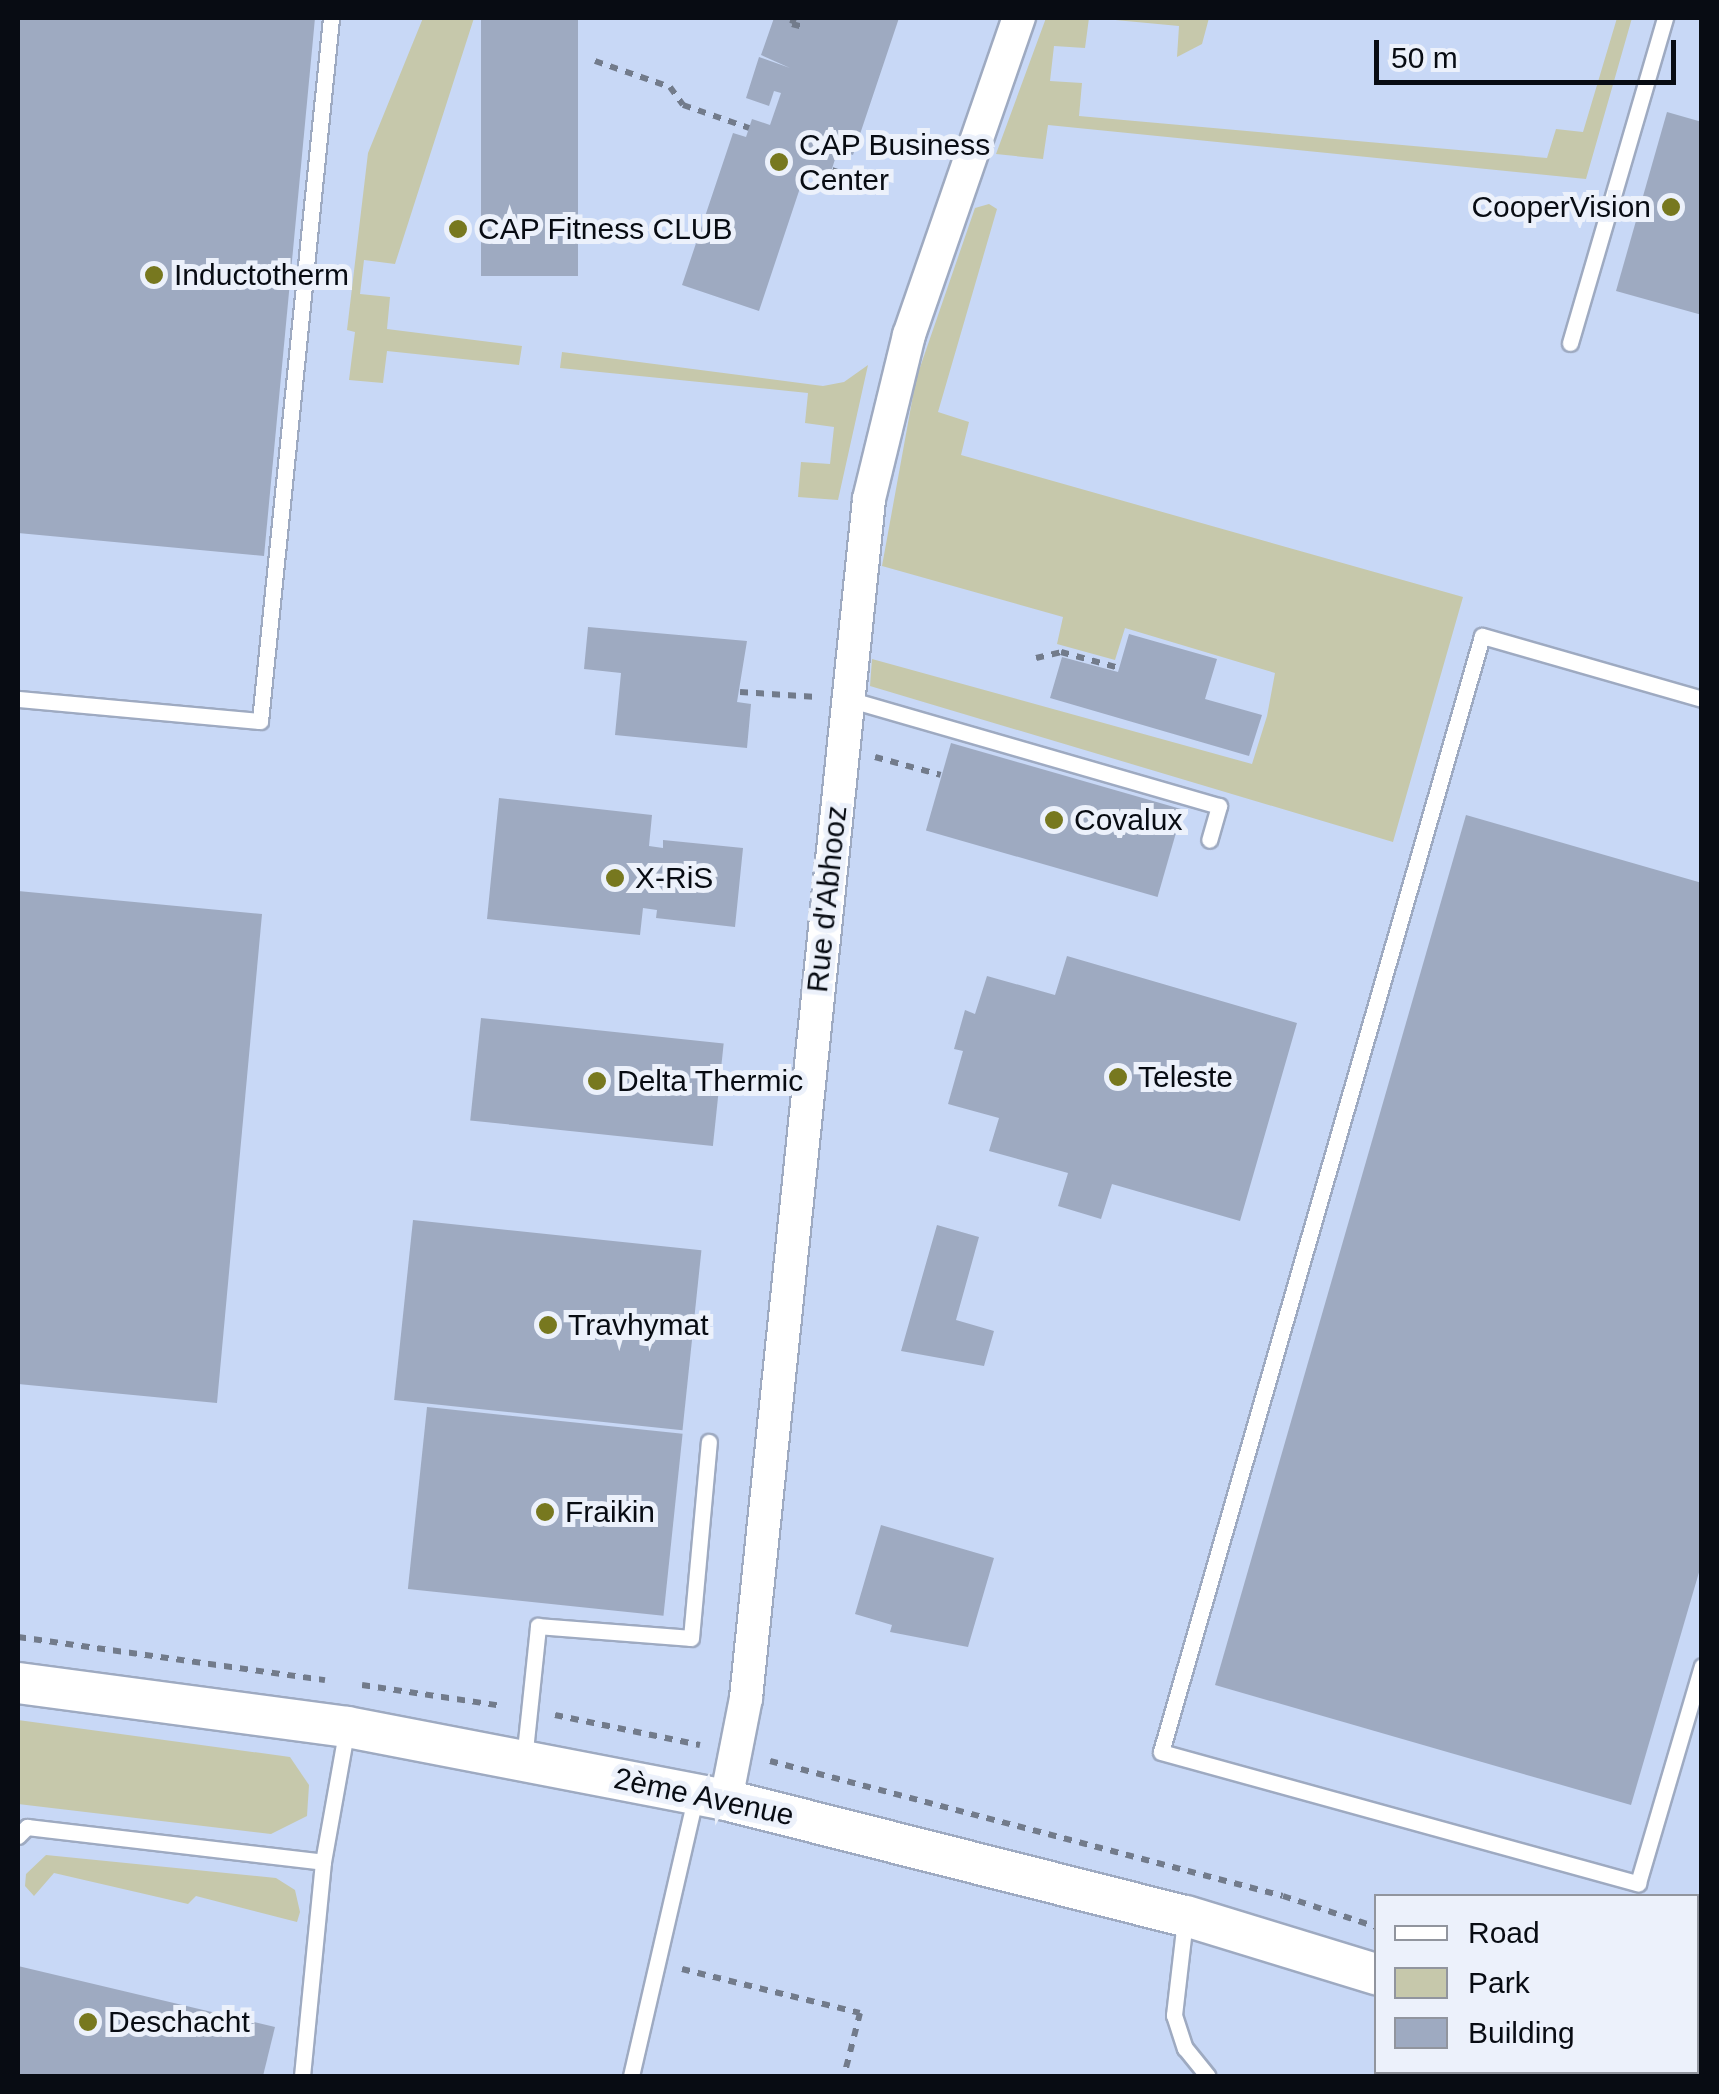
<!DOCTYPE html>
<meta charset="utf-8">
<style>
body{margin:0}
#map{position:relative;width:1719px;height:2094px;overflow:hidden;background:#d7e4fc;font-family:Helvetica,sans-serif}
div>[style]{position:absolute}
.built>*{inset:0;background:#c8d8f6}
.green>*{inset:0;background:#c6c8ab}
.building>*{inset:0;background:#9eaac1;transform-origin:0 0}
.path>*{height:6px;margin-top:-3px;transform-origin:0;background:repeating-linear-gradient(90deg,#727b8b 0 8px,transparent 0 16px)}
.roads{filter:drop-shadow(2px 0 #9eaac1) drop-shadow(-2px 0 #9eaac1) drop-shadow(0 2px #9eaac1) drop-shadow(0 -2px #9eaac1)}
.service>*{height:15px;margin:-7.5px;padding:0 7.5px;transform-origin:7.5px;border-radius:7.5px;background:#fff}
.minor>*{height:32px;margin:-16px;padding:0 16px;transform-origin:16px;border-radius:16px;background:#fff}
.tertiary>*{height:40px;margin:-20px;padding:0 20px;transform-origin:20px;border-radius:20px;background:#fff}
.dots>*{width:28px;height:28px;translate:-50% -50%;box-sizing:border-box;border:5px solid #ecf1fb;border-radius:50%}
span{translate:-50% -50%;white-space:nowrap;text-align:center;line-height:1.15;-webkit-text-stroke:10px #ecf1fb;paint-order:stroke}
.poi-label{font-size:30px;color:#080c13}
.left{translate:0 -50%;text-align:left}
.right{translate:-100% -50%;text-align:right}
.street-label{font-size:30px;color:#080c13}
.frame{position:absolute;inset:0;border:20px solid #080c13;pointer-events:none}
.legend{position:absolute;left:1374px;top:1894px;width:325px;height:180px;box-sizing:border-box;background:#ecf1fb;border:2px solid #91959e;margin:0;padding:12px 18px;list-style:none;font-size:30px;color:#080c13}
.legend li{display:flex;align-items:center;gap:20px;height:50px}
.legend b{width:50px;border:2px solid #91959e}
.scale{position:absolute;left:1374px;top:40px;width:302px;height:45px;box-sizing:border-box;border:5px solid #080c13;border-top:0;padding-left:12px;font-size:30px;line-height:35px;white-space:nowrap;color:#080c13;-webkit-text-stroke:8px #ecf1fb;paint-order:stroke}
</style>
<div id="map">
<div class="built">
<i style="clip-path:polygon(evenodd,18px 18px,1701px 18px,1701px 2076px,18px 2076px,18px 18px,1376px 1896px,1696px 1896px,1696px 2072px,1376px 2072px,1376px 1896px)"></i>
</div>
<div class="green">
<i style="clip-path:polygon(423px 18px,474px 18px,395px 264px,364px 260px,360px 294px,390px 297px,387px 329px,522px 346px,519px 365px,387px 351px,383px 383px,349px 380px,355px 332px,347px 330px,368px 153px)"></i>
<i style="clip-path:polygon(1046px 18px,1089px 18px,1085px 48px,1054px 46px,1050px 81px,1082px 83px,1079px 116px,1547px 158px,1556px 129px,1583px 132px,1617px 18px,1632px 18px,1586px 179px,1048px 125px,1043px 159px,996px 154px)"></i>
<i style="clip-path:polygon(1094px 18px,1209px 18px,1202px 44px,1177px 57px,1179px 26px)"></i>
<i style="clip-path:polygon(989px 204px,997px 209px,938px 412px,969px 422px,961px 455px,1463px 597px,1393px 842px,870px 686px,872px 659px,1252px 764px,1267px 716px,1275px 673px,1125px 628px,1115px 660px,1057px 644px,1063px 617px,882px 566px,916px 379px,975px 208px)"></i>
<i style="clip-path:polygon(562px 352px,823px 386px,844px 382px,868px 365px,838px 500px,798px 497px,801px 462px,830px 464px,834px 427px,805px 423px,808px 393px,560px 368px)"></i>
<i style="clip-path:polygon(18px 1720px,290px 1757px,309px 1785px,307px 1816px,271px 1834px,18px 1804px)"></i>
<i style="clip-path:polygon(46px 1855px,276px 1878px,295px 1890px,300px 1912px,297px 1922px,196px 1896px,188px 1904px,54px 1873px,34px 1896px,25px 1886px,26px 1874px)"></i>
</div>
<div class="building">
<i style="clip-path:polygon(18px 18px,315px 18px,264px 556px,18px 533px)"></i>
<i style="left:481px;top:18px;width:97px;height:258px"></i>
<i style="clip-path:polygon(774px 18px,899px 18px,853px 155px,838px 150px,829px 178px,806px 170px,759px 311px,682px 285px,733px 133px,746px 137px,752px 119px,770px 125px,781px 93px,774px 91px,769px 106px,746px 98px,759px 57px,790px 68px,761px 55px)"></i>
<i style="clip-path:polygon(1667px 112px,1702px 122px,1702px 315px,1616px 291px)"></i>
<i style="clip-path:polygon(588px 627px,747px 641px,737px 702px,751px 704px,747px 748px,615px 735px,621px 673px,584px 669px)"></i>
<i style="clip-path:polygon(1129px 634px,1217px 659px,1205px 699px,1262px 715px,1249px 756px,1050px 698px,1062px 657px,1118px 672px)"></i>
<i style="left:951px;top:743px;width:241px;height:91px;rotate:16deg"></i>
<i style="clip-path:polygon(499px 798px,652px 815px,649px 846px,663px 848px,663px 840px,743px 848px,735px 927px,656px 918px,657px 910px,643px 908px,640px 935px,487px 919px)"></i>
<i style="clip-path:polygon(1466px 815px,1702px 883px,1702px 1562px,1631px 1805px,1215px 1685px)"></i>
<i style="clip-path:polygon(18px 891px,262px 914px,217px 1403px,18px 1384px)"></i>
<i style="clip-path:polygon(1067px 956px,1297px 1023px,1240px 1221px,1112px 1184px,1101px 1219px,1058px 1206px,1068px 1173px,989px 1151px,999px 1118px,948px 1104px,963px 1051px,954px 1049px,965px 1010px,975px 1014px,987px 976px,1055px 995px)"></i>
<i style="left:481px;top:1018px;width:244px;height:103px;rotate:6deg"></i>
<i style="left:413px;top:1220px;width:290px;height:181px;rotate:6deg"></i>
<i style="clip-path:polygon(937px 1225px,979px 1237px,956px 1320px,994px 1331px,984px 1366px,901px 1351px)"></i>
<i style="left:427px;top:1407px;width:257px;height:183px;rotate:6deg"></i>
<i style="clip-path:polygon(881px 1525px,994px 1558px,968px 1647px,890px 1632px,892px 1625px,855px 1614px)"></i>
<i style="clip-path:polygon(18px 1966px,275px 2027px,263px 2076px,18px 2076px)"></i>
</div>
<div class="path">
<i style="left:794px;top:18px;width:6px;rotate:108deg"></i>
<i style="left:792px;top:24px;width:11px;rotate:15deg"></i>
<i style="left:595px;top:61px;width:79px;rotate:19.1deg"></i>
<i style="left:670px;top:87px;width:22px;rotate:54deg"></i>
<i style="left:683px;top:105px;width:70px;rotate:19.2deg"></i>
<i style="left:832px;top:170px;width:43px;rotate:18.9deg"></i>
<i style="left:1036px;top:658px;width:26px;rotate:-13deg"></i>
<i style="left:1061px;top:652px;width:60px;rotate:15.4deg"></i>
<i style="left:740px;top:692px;width:77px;rotate:3.7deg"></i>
<i style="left:875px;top:757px;width:68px;rotate:15.3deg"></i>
<i style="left:18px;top:1637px;width:310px;rotate:8deg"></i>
<i style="left:362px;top:1685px;width:143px;rotate:8.5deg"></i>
<i style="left:555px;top:1715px;width:148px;rotate:11.7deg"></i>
<i style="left:770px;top:1761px;width:530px;rotate:14.74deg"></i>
<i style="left:1283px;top:1896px;width:98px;rotate:18.4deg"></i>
<i style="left:682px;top:1969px;width:183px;rotate:13.9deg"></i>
<i style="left:860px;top:2013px;width:65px;rotate:104.3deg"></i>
<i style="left:1696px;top:2036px;width:6px;rotate:18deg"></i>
</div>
<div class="roads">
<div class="service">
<i style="left:1570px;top:343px;width:339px;rotate:-73.7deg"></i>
<i style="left:18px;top:699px;width:243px;rotate:5.2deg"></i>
<i style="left:260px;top:721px;width:707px;rotate:-84.23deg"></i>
<i style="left:848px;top:699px;width:386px;rotate:16.1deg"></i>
<i style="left:1219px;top:806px;width:35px;rotate:106deg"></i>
<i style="left:1702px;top:699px;width:229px;rotate:-164deg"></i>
<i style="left:1482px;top:636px;width:1161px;rotate:106.05deg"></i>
<i style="left:1161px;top:1752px;width:495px;rotate:15.4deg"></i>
<i style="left:1638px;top:1883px;width:226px;rotate:-73.6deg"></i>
<i style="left:524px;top:1760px;width:135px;rotate:-84deg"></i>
<i style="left:538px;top:1626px;width:153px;rotate:4.5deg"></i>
<i style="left:691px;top:1638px;width:197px;rotate:-84.8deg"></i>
<i style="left:18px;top:1836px;width:13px;rotate:-45deg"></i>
<i style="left:27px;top:1827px;width:298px;rotate:6.7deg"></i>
<i style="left:323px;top:1862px;width:137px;rotate:-79.9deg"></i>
<i style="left:1185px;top:1920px;width:96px;rotate:96.6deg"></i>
<i style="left:1174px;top:2015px;width:35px;rotate:72deg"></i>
<i style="left:1185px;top:2048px;width:36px;rotate:51deg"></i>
<i style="left:302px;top:2076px;width:215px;rotate:-84.4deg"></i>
<i style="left:631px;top:2076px;width:285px;rotate:-77deg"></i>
</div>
<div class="minor">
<i style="left:726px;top:1800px;width:104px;rotate:-78.9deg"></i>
<i style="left:746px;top:1698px;width:1205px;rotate:-84.14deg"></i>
<i style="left:869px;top:499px;width:169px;rotate:-76.3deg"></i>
<i style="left:909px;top:335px;width:336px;rotate:-70.9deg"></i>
</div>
<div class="tertiary">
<i style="left:18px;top:1683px;width:332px;rotate:7.6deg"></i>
<i style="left:347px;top:1727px;width:386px;rotate:10.9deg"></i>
<i style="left:726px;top:1800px;width:474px;rotate:14.2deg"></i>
<i style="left:1186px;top:1916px;width:199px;rotate:17deg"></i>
<i style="left:1652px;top:2072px;width:14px;rotate:17deg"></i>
</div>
</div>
<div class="dots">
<i style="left:779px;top:162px;background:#77781f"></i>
<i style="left:1671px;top:207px;background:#77781f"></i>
<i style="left:458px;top:229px;background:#77781f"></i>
<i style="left:154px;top:275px;background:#77781f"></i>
<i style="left:1054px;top:820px;background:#77781f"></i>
<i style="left:615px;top:878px;background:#77781f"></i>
<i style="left:1118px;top:1077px;background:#77781f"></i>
<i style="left:597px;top:1081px;background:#77781f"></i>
<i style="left:548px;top:1325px;background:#77781f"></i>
<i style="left:545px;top:1512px;background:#77781f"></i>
<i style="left:88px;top:2022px;background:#77781f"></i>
</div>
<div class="poi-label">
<span class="left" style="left:799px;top:162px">CAP Business<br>Center</span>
<span class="right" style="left:1651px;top:207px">CooperVision</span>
<span class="left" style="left:478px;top:229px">CAP Fitness CLUB</span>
<span class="left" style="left:174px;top:275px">Inductotherm</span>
<span class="left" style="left:1074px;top:820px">Covalux</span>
<span class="left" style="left:635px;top:878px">X-RiS</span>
<span class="left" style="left:1138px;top:1077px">Teleste</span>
<span class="left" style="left:617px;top:1081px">Delta Thermic</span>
<span class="left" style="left:568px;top:1325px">Travhymat</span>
<span class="left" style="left:565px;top:1512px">Fraikin</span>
<span class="left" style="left:108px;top:2022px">Deschacht</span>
</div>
<div class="street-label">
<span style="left:827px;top:899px;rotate:-84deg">Rue d'Abhooz</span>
<span style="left:704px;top:1797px;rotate:12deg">2ème Avenue</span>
</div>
<div class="frame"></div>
<ul class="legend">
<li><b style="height:12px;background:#fff"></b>Road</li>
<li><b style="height:28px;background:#c6c8ab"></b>Park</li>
<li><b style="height:28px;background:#9eaac1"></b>Building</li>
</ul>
<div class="scale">50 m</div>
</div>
